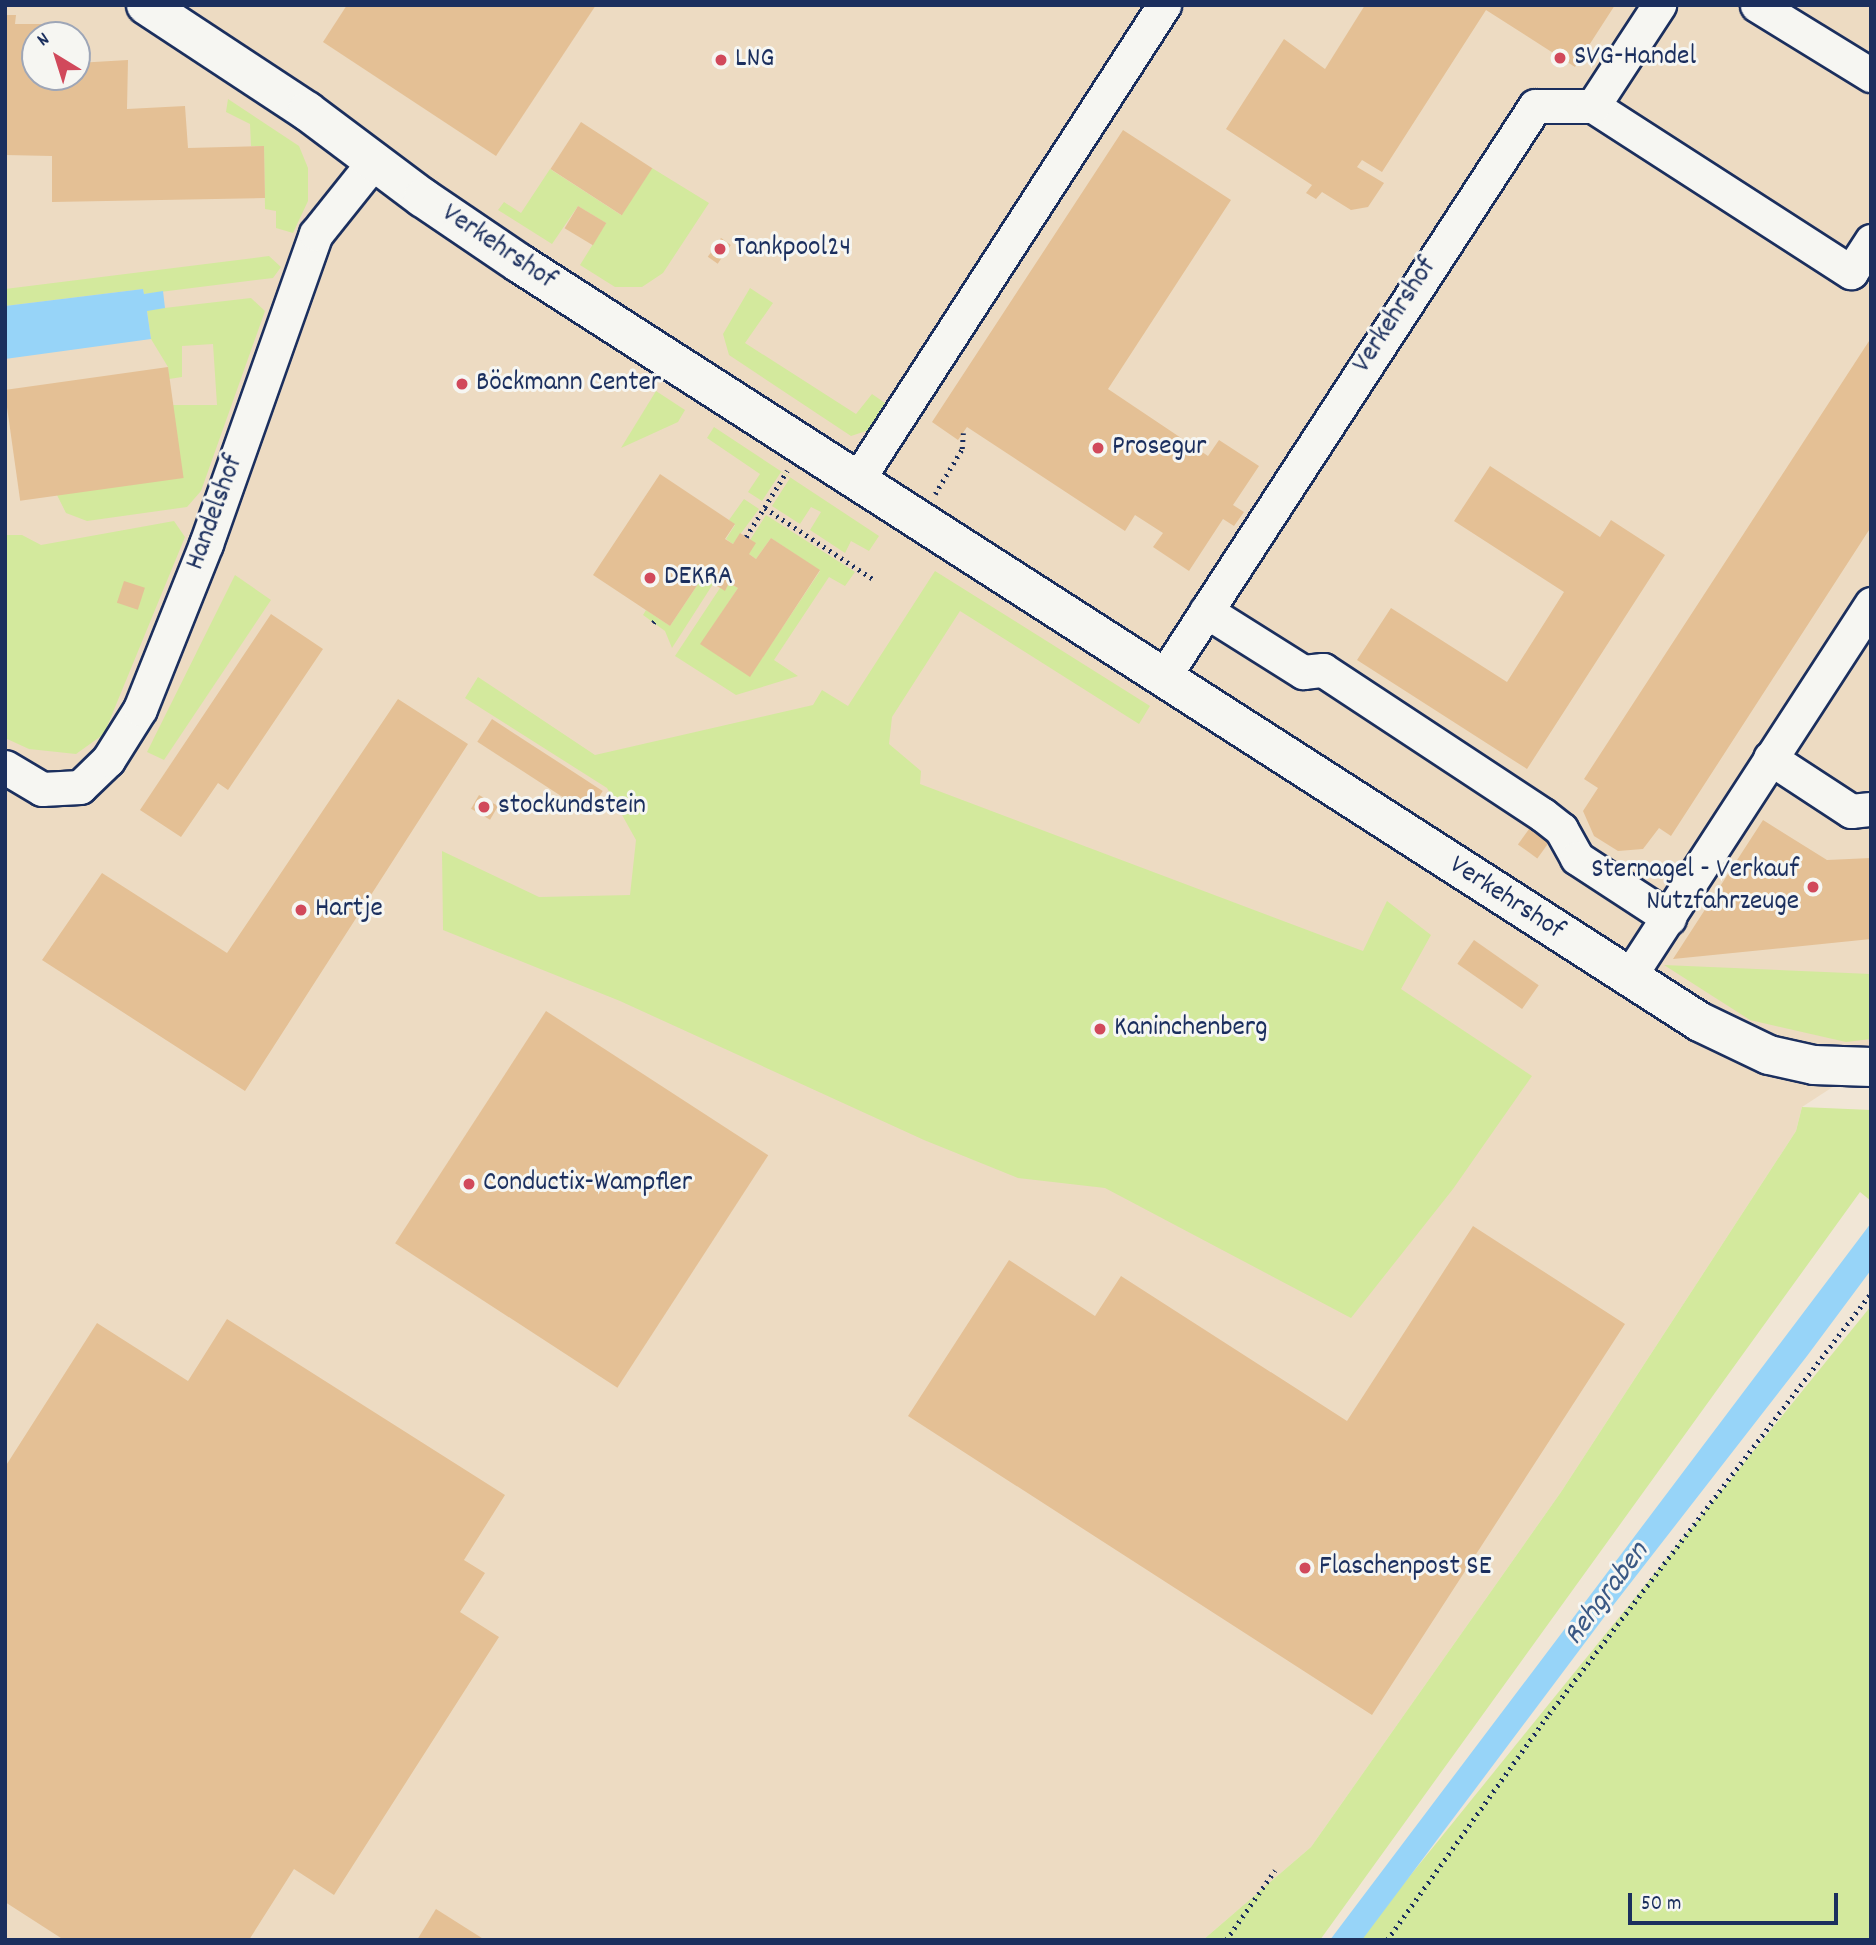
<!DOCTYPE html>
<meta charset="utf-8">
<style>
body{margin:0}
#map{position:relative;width:1876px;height:1945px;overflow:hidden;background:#f1e6d6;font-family:Dekko,sans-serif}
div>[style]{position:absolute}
.built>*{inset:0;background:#eddbc2}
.green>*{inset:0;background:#d3e99d}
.water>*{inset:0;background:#97d4f8}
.building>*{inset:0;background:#e4c095;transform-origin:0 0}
.path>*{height:4.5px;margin-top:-2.25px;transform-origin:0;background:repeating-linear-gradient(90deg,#1b2f5e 0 2px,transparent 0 7px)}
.roads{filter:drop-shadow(2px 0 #1b2f5e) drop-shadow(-2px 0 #1b2f5e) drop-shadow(0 2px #1b2f5e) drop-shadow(0 -2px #1b2f5e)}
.minor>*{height:33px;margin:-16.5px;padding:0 16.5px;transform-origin:16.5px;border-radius:16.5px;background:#f6f6f2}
.major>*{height:38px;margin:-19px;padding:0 19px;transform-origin:19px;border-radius:19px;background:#f6f6f2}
.dots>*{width:19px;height:19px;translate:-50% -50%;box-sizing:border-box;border:4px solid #f6f6f2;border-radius:50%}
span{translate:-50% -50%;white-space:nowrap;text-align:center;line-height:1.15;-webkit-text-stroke:6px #f6f6f2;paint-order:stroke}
.poi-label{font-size:28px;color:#1b2f5e}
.left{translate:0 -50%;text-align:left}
.right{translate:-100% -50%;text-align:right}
.street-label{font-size:28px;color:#1b2f5e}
.water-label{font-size:30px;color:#3a5884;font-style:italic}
.frame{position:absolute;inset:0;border:7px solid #1b2f5e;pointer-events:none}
.north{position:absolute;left:21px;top:21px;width:70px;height:70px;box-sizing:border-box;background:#f6f6f2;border:2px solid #9ea6b7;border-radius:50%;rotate:322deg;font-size:19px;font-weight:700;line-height:28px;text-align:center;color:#1b2f5e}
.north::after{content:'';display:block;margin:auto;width:24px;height:32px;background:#d1495b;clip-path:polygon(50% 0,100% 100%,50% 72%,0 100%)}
.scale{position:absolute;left:1628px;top:1893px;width:210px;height:32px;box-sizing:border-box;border:4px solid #1b2f5e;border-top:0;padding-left:9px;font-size:21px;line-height:24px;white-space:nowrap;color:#1b2f5e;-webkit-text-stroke:5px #f6f6f2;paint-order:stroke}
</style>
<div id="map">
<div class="built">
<i style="clip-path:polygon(evenodd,5px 5px,1871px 5px,1871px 1062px,1802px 1107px,1796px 1131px,1561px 1492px,1311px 1847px,1203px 1940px,5px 1940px,5px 5px,35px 35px,77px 35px,77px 77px,35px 77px,35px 35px)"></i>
</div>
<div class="green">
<i style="clip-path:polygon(228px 99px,299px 146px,308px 168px,308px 201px,293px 233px,276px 228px,276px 211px,265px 209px,264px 146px,251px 146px,250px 124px,226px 112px)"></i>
<i style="clip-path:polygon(652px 168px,709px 203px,663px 273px,642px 287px,615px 287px,580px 265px,606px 223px,578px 206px,552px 244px,498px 210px,504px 202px,521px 213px,550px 169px,621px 215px)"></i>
<i style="clip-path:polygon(269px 256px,281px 267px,273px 278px,144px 294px,143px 289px,5px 306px,5px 289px)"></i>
<i style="clip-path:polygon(750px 288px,773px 303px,745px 343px,856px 414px,872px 394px,888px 405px,875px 428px,851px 436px,729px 355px,723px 334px)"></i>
<i style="clip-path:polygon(251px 298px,265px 311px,201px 491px,187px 507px,87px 521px,66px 513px,57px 495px,173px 405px,217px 405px,213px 344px,182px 346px,182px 377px,169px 379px,168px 367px,151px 339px,147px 310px)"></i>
<i style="clip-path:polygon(656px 391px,685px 410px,678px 422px,621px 448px)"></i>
<i style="clip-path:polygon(714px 427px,879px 536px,869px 551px,851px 541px,845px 553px,810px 530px,821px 512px,811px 507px,800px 524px,772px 506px,790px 478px,781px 472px,762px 501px,748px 492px,760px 474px,707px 438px)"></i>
<i style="clip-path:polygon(744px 499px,759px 509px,733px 544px,726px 539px,735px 525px,729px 520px)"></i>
<i style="clip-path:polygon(766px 515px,855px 572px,845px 586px,829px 577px,774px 660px,798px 676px,736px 695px,675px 656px,720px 588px,725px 590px,729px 583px,738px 588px,701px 644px,750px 676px,820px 571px,771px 538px,756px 559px,749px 554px,750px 540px)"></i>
<i style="clip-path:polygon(174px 521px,185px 537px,104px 734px,76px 754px,29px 749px,5px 738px,5px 535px,22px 535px,41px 545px)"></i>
<i style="clip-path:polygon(708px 569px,715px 573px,710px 581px,713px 584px,672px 648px,665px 631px,643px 615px,646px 610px,670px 626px)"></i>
<i style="clip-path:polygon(935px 571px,1150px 706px,1139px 724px,960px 611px,892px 717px,889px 744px,921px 771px,920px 784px,1363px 951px,1387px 901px,1431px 935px,1401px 989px,1532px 1076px,1453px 1189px,1351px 1318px,1105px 1188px,1018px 1178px,924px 1140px,620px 1001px,443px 930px,442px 851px,539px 897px,630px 895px,636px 840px,607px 788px,465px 698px,478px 677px,595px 755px,813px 705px,822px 690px,848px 706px)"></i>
<i style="clip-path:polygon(235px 575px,271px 600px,164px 760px,147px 752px)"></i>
<i style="clip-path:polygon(1664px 965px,1871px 974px,1871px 1039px,1846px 1042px,1750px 1020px)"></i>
<i style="clip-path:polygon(1802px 1107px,1871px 1110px,1871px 1201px,1860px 1192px,1320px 1940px,1203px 1940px,1311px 1847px,1561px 1492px,1796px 1131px)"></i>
<i style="clip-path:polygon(1871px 1306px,1871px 1940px,1358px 1940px)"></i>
</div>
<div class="water">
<i style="clip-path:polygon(143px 289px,144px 294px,163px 291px,165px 308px,147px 311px,151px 339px,5px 359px,5px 306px)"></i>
<i style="clip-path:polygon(1871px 1223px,1871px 1270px,1807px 1356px,1608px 1612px,1362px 1940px,1330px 1940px)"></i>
</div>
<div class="building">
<i style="clip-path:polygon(347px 5px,596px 5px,496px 156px,323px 42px)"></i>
<i style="clip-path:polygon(1365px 5px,1615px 5px,1575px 67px,1486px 10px,1382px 172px,1362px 160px,1357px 167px,1384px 183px,1368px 207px,1351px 210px,1322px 192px,1316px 199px,1306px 193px,1312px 185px,1226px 129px,1284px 39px,1325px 69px)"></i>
<i style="clip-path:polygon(5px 15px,16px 15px,15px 24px,56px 24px,56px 35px,35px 35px,35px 77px,77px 77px,77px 63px,128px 60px,127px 109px,185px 106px,188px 148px,264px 146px,265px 198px,52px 202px,52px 156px,5px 155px)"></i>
<i style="left:581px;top:122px;width:85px;height:56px;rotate:33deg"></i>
<i style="clip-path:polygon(1123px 130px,1231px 200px,1108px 389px,1208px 456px,1219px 440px,1259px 466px,1233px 505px,1244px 512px,1234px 526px,1223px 519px,1189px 571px,1153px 547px,1163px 533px,1135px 515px,1125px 531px,967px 427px,958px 440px,932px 422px)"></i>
<i style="left:578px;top:206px;width:33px;height:26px;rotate:31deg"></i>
<i style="left:721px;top:238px;width:12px;height:23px;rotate:35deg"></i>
<i style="clip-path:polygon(1871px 338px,1871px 527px,1671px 836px,1659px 828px,1643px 849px,1618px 851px,1594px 836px,1583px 811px,1598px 788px,1584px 779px)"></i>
<i style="left:168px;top:367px;width:112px;height:165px;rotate:82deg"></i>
<i style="clip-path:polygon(1490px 466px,1600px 537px,1611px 520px,1665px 555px,1527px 769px,1357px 660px,1391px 608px,1507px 682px,1564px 592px,1454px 521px)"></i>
<i style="clip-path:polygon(660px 474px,735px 524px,725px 539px,733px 544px,740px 533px,756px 543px,749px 554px,756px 559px,771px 538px,820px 570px,750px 677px,700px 644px,738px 588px,729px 583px,725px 591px,709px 581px,715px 573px,708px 569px,670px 626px,593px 575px)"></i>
<i style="left:124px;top:581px;width:22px;height:23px;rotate:18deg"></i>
<i style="clip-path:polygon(271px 614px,323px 649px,228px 790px,218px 783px,181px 837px,140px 810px)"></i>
<i style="clip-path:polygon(398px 699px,468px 744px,245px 1091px,42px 960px,102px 873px,227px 953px)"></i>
<i style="left:492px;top:719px;width:132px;height:27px;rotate:33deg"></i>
<i style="left:479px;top:795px;width:22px;height:16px;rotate:30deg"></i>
<i style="clip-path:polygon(1763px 820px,1827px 860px,1871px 858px,1871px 939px,1673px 959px)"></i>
<i style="left:1532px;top:825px;width:24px;height:24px;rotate:36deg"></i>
<i style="left:1474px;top:940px;width:79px;height:29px;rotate:35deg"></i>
<i style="left:546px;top:1011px;width:265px;height:277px;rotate:33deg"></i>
<i style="clip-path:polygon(1473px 1226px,1625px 1324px,1372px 1715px,908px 1416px,1009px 1260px,1095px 1316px,1121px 1276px,1347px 1421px)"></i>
<i style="clip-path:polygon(227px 1319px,505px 1495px,464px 1560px,485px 1573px,460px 1612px,499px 1637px,334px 1895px,294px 1869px,249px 1940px,64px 1940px,5px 1902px,5px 1467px,97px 1323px,188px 1381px)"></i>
<i style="clip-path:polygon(436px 1909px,485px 1940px,417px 1940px)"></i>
</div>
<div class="path">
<i style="left:935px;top:494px;width:52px;rotate:-59deg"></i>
<i style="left:962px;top:449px;width:16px;rotate:-86deg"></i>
<i style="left:765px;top:508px;width:129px;rotate:33.3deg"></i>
<i style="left:746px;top:537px;width:78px;rotate:-58.2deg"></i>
<i style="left:653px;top:623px;width:6px;rotate:-51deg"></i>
<i style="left:1226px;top:1940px;width:85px;rotate:-55deg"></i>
<i style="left:1387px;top:1940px;width:278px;rotate:-54.4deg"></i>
<i style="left:1549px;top:1714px;width:530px;rotate:-52.59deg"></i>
</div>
<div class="roads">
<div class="minor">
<i style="left:1757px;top:5px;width:134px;rotate:31.6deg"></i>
<i style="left:1593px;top:106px;width:307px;rotate:32.8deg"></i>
<i style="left:1851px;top:272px;width:37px;rotate:-57deg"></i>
<i style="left:856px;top:482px;width:568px;rotate:-57.15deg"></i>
<i style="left:1206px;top:611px;width:115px;rotate:32.2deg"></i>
<i style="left:1303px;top:672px;width:20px;rotate:-6deg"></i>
<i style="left:1323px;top:670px;width:263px;rotate:33.4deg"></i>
<i style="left:1543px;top:815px;width:23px;rotate:38deg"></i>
<i style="left:1561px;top:829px;width:33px;rotate:61deg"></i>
<i style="left:1577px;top:858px;width:110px;rotate:33.1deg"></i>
<i style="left:1163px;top:678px;width:682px;rotate:-56.96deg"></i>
<i style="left:1535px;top:106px;width:58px"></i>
<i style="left:1593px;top:106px;width:121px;rotate:-56.8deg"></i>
<i style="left:1770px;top:758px;width:97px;rotate:33.2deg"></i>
<i style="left:1851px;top:811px;width:20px;rotate:-6deg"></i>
<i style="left:5px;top:767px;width:43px;rotate:30.7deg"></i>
<i style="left:42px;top:789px;width:38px;rotate:-3deg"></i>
<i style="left:80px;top:787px;width:39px;rotate:-44deg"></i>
<i style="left:108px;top:760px;width:60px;rotate:-57.9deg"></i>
<i style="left:140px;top:709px;width:178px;rotate:-68.2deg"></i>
<i style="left:206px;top:544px;width:329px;rotate:-70.5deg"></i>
<i style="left:316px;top:234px;width:95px;rotate:-51.4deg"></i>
<i style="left:1629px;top:977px;width:445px;rotate:-57deg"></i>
</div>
<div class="major">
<i style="left:146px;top:5px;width:193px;rotate:33.4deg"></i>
<i style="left:307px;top:111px;width:145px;rotate:36.9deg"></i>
<i style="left:423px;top:198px;width:116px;rotate:34.1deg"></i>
<i style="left:519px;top:263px;width:1404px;rotate:32.73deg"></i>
<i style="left:1700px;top:1022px;width:76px;rotate:25.6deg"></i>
<i style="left:1769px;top:1055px;width:46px;rotate:12.5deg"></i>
<i style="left:1814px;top:1065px;width:57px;rotate:2deg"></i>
</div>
</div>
<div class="dots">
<i style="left:1560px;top:58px;background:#d1495b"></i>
<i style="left:721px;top:60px;background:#d1495b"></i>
<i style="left:720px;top:249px;background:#d1495b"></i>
<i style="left:462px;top:384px;background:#d1495b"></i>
<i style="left:1098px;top:448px;background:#d1495b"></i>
<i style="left:650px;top:578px;background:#d1495b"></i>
<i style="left:484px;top:807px;background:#d1495b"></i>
<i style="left:1813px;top:887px;background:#d1495b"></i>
<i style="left:301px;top:910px;background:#d1495b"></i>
<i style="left:1100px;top:1029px;background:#d1495b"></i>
<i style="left:469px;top:1184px;background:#d1495b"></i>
<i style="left:1305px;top:1568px;background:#d1495b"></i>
</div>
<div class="poi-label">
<span class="left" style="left:1574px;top:58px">SVG-Handel</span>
<span class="left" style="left:735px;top:60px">LNG</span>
<span class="left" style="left:734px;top:249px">Tankpool24</span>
<span class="left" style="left:476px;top:384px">Böckmann Center</span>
<span class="left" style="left:1112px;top:448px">Prosegur</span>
<span class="left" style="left:664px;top:578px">DEKRA</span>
<span class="left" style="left:498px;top:807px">stockundstein</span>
<span class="right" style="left:1799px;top:887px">Sternagel - Verkauf<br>Nutzfahrzeuge</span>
<span class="left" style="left:315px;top:910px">Hartje</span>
<span class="left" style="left:1114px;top:1029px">Kaninchenberg</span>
<span class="left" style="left:483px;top:1184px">Conductix-Wampfler</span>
<span class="left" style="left:1319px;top:1568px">Flaschenpost SE</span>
</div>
<div class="street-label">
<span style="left:498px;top:248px;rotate:34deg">Verkehrshof</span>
<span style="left:1396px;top:316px;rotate:-57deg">Verkehrshof</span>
<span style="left:216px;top:513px;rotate:-70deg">Handelshof</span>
<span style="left:1506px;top:899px;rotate:33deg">Verkehrshof</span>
</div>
<div class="water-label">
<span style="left:1608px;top:1595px;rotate:-53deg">Rehgraben</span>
</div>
<div class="frame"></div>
<div class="north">N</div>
<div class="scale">50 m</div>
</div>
